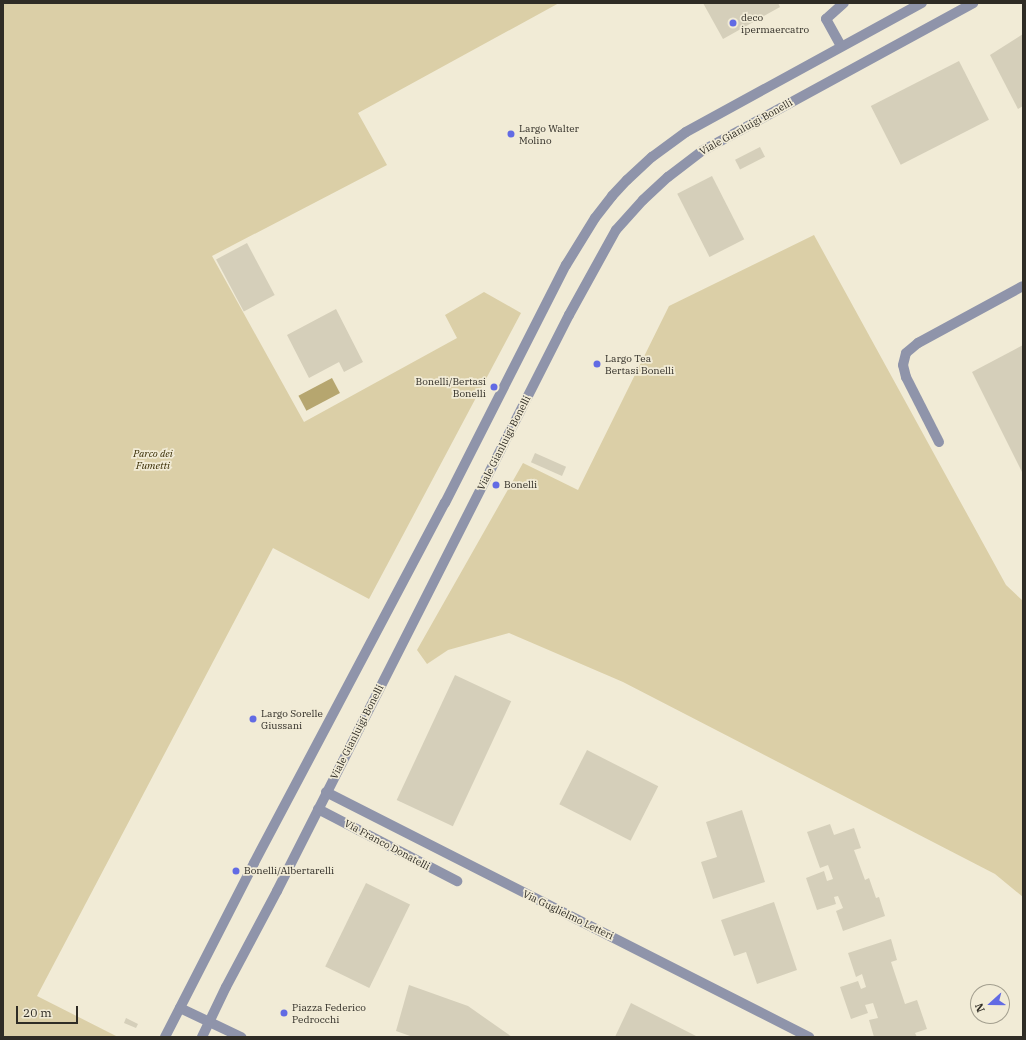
<!DOCTYPE html>
<style>
body{margin:0}
#map{position:relative;width:1026px;height:1040px;overflow:hidden;background:#f1ebd6;font-family:"IBM Plex Serif",serif}
div>[style]{position:absolute}
.green>*{inset:0;background:#dbcfa7}
.water>*{inset:0;background:#b6a66f;transform-origin:0 0}
.building>*{inset:0;background:#d5cfba;transform-origin:0 0}
.minor>*{height:10px;margin:-5px;padding:0 5px;transform-origin:5px;border-radius:5px;background:#8f94aa}
.dots>*{width:11px;height:11px;translate:-50% -50%;box-sizing:border-box;border:2px solid #f1ebd6;border-radius:50%}
span{translate:-50% -50%;white-space:nowrap;text-align:center;line-height:1.15;-webkit-text-stroke:3.5px #f1ebd6;paint-order:stroke}
.poi-label{font-size:10px;color:#2f2c25}
.left{translate:0 -50%;text-align:left}
.right{translate:-100% -50%;text-align:right}
.street-label{font-size:10px;color:#2f2c25}
.park-label{font-size:10px;color:#362a00;font-style:italic}
.frame{position:absolute;inset:0;border:4px solid #2f2c25;pointer-events:none}
.north{position:absolute;left:970px;top:984px;width:40px;height:40px;box-sizing:border-box;background:#f1ebd6;border:1px solid #a39f8f;border-radius:50%;rotate:249deg;font-size:11px;font-weight:700;line-height:16px;text-align:center;color:#2f2c25}
.north::after{content:'';display:block;margin:auto;width:14px;height:18px;background:#626be4;clip-path:polygon(50% 0,100% 100%,50% 72%,0 100%)}
.scale{position:absolute;left:16px;top:1006px;width:62px;height:18px;box-sizing:border-box;border:2px solid #2f2c25;border-top:0;padding-left:5px;font-size:12px;line-height:14px;white-space:nowrap;color:#2f2c25;-webkit-text-stroke:3px #f1ebd6;paint-order:stroke}
</style>
<div id="map">
<div class="green">
<i style="clip-path:polygon(3px 3px,559px 3px,358px 113px,387px 165px,212px 256px,304px 422px,457px 338px,445px 315px,484px 292px,521px 313px,369px 599px,273px 548px,37px 996px,118px 1037px,3px 1037px)"></i>
<i style="clip-path:polygon(814px 235px,1006px 585px,1023px 601px,1023px 897px,995px 874px,623px 682px,509px 633px,448px 650px,427px 664px,417px 650px,523px 463px,578px 490px,669px 306px)"></i>
</div>
<div class="water">
<i style="left:332px;top:378px;width:17px;height:38px;rotate:62deg"></i>
</div>
<div class="building">
<i style="clip-path:polygon(703px 3px,778px 3px,780px 7px,723px 39px)"></i>
<i style="clip-path:polygon(1023px 34px,1023px 106px,1018px 109px,990px 55px)"></i>
<i style="left:959px;top:61px;width:66px;height:99px;rotate:63deg"></i>
<i style="left:760px;top:147px;width:11px;height:28px;rotate:63deg"></i>
<i style="left:712px;top:176px;width:71px;height:39px;rotate:63deg"></i>
<i style="left:247px;top:243px;width:59px;height:35px;rotate:62deg"></i>
<i style="clip-path:polygon(336px 309px,363px 362px,344px 372px,339px 362px,309px 378px,287px 335px)"></i>
<i style="clip-path:polygon(1023px 345px,1023px 474px,972px 372px)"></i>
<i style="left:535px;top:453px;width:34px;height:10px;rotate:24deg"></i>
<i style="left:455px;top:675px;width:62px;height:138px;rotate:25deg"></i>
<i style="left:587px;top:750px;width:80px;height:61px;rotate:27deg"></i>
<i style="clip-path:polygon(742px 810px,765px 882px,713px 899px,701px 862px,717px 857px,706px 822px)"></i>
<i style="clip-path:polygon(830px 824px,834px 835px,854px 828px,861px 848px,854px 850px,865px 880px,869px 878px,876px 898px,879px 897px,885px 916px,843px 931px,836px 911px,843px 908px,838px 896px,834px 897px,836px 904px,817px 910px,806px 878px,824px 871px,827px 881px,833px 879px,828px 865px,820px 868px,807px 832px)"></i>
<i style="left:366px;top:883px;width:49px;height:93px;rotate:26deg"></i>
<i style="clip-path:polygon(774px 902px,797px 970px,757px 984px,746px 952px,734px 956px,721px 920px)"></i>
<i style="clip-path:polygon(891px 939px,897px 960px,891px 962px,905px 1004px,917px 1000px,927px 1029px,915px 1033px,917px 1037px,874px 1037px,869px 1020px,878px 1018px,873px 1003px,865px 1005px,868px 1013px,851px 1019px,840px 987px,858px 981px,861px 989px,866px 987px,862px 974px,856px 977px,848px 953px)"></i>
<i style="clip-path:polygon(409px 985px,468px 1006px,512px 1037px,413px 1037px,396px 1031px)"></i>
<i style="clip-path:polygon(631px 1003px,698px 1037px,615px 1037px)"></i>
<i style="clip-path:polygon(126px 1018px,138px 1024px,136px 1028px,124px 1023px)"></i>
</div>
<div class="minor">
<i style="left:841px;top:46px;width:31px;rotate:-119deg"></i>
<i style="left:826px;top:19px;width:24px;rotate:-42deg"></i>
<i style="left:939px;top:442px;width:73px;rotate:-116.9deg"></i>
<i style="left:906px;top:377px;width:12px;rotate:-104deg"></i>
<i style="left:903px;top:365px;width:12px;rotate:-76deg"></i>
<i style="left:906px;top:353px;width:16px;rotate:-40deg"></i>
<i style="left:918px;top:343px;width:119px;rotate:-28.5deg"></i>
<i style="left:326px;top:792px;width:542px;rotate:26.9deg"></i>
<i style="left:318px;top:809px;width:157px;rotate:27.4deg"></i>
<i style="left:180px;top:1008px;width:68px;rotate:25.4deg"></i>
<i style="left:165px;top:1037px;width:195px;rotate:-62.9deg"></i>
<i style="left:254px;top:863px;width:408px;rotate:-62.1deg"></i>
<i style="left:445px;top:503px;width:267px;rotate:-63.1deg"></i>
<i style="left:566px;top:265px;width:55px;rotate:-58.3deg"></i>
<i style="left:595px;top:218px;width:28px;rotate:-52deg"></i>
<i style="left:612px;top:196px;width:22px;rotate:-47deg"></i>
<i style="left:627px;top:180px;width:34px;rotate:-43deg"></i>
<i style="left:652px;top:157px;width:42px;rotate:-36.3deg"></i>
<i style="left:686px;top:132px;width:269px;rotate:-28.7deg"></i>
<i style="left:202px;top:1037px;width:55px;rotate:-64.4deg"></i>
<i style="left:226px;top:987px;width:109px;rotate:-62deg"></i>
<i style="left:277px;top:891px;width:646px;rotate:-63.12deg"></i>
<i style="left:569px;top:315px;width:97px;rotate:-61.1deg"></i>
<i style="left:616px;top:230px;width:40px;rotate:-48deg"></i>
<i style="left:643px;top:200px;width:34px;rotate:-43deg"></i>
<i style="left:668px;top:177px;width:43px;rotate:-37.4deg"></i>
<i style="left:702px;top:151px;width:309px;rotate:-28.6deg"></i>
</div>
<div class="dots">
<i style="left:733px;top:23px;background:#626be4"></i>
<i style="left:511px;top:134px;background:#626be4"></i>
<i style="left:597px;top:364px;background:#626be4"></i>
<i style="left:494px;top:387px;background:#626be4"></i>
<i style="left:496px;top:485px;background:#626be4"></i>
<i style="left:253px;top:719px;background:#626be4"></i>
<i style="left:236px;top:871px;background:#626be4"></i>
<i style="left:284px;top:1013px;background:#626be4"></i>
</div>
<div class="poi-label">
<span class="left" style="left:741px;top:23px">deco<br>ipermaercatro</span>
<span class="left" style="left:519px;top:134px">Largo Walter<br>Molino</span>
<span class="left" style="left:605px;top:364px">Largo Tea<br>Bertasi Bonelli</span>
<span class="right" style="left:486px;top:387px">Bonelli/Bertasi<br>Bonelli</span>
<span class="left" style="left:504px;top:485px">Bonelli</span>
<span class="left" style="left:261px;top:719px">Largo Sorelle<br>Giussani</span>
<span class="left" style="left:244px;top:871px">Bonelli/Albertarelli</span>
<span class="left" style="left:292px;top:1013px">Piazza Federico<br>Pedrocchi</span>
</div>
<div class="street-label">
<span style="left:746px;top:127px;rotate:-29deg">Viale Gianluigi Bonelli</span>
<span style="left:504px;top:443px;rotate:-63deg">Viale Gianluigi Bonelli</span>
<span style="left:357px;top:732px;rotate:-63deg">Viale Gianluigi Bonelli</span>
<span style="left:387px;top:845px;rotate:28deg">Via Franco Donatelli</span>
<span style="left:568px;top:915px;rotate:26deg">Via Guglielmo Letteri</span>
</div>
<div class="park-label">
<span style="left:153px;top:459px">Parco dei<br>Fumetti</span>
</div>
<div class="frame"></div>
<div class="north">N</div>
<div class="scale">20 m</div>
</div>
